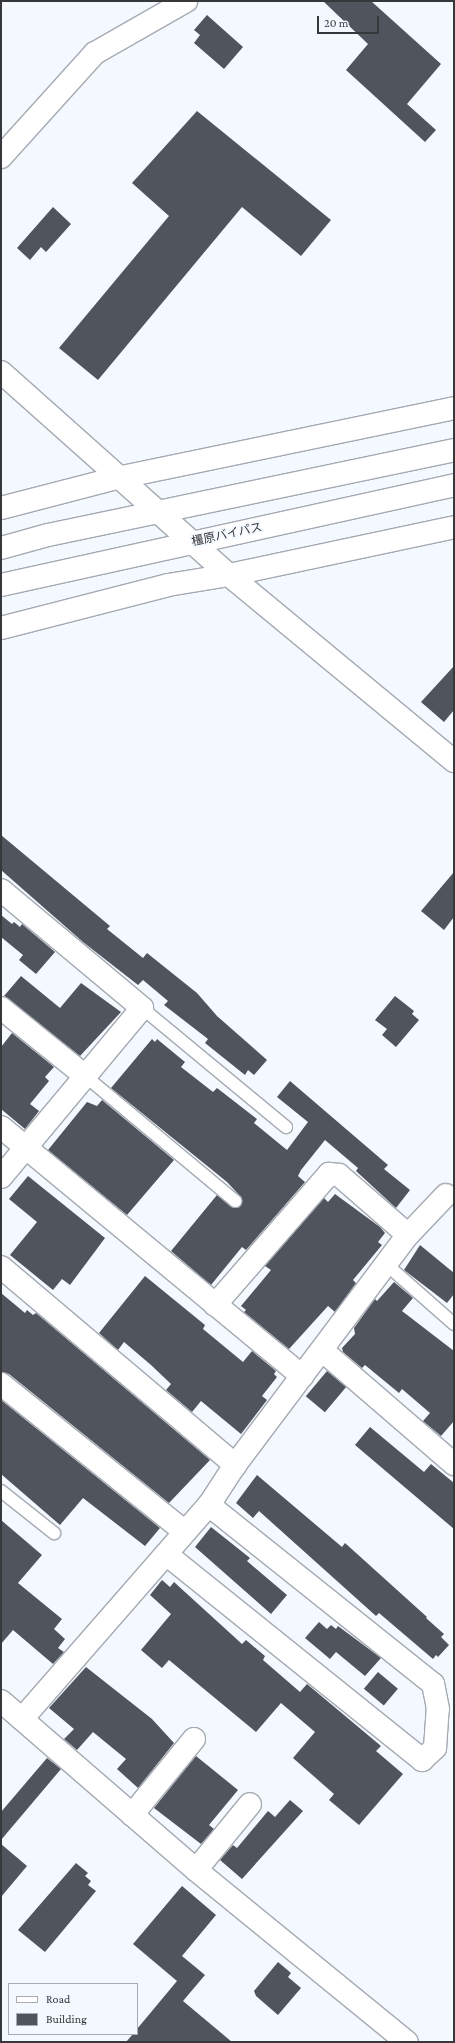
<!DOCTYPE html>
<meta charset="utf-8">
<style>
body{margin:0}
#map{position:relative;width:455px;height:2043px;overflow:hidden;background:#f4f8ff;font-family:"Crimson Pro","Noto Sans JP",serif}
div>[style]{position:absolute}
.building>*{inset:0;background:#50545c;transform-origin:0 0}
.roads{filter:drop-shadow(1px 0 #a5aab2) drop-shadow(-1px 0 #a5aab2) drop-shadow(0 1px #a5aab2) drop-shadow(0 -1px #a5aab2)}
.lane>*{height:12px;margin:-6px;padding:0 6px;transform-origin:6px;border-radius:6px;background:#fff}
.street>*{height:22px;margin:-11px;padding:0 11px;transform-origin:11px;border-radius:11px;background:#fff}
.secondary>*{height:22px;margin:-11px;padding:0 11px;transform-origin:11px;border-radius:11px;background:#fff}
.highway>*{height:22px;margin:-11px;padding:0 11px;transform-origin:11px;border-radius:11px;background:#fff}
span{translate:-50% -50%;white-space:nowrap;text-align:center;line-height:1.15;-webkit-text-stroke:4px #f4f8ff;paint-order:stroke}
.street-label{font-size:12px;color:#36383b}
.frame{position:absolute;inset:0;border:2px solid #36383b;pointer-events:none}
.legend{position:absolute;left:8px;top:1983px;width:130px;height:52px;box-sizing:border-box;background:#f4f8ff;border:1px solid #a8abb1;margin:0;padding:5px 7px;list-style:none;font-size:12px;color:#36383b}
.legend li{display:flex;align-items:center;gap:8px;height:20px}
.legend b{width:20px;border:1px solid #a8abb1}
.scale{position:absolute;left:317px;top:16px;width:62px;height:18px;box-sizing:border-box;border:2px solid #36383b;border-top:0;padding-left:5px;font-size:12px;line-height:14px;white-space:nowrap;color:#36383b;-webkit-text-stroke:3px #f4f8ff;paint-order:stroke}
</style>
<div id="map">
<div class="building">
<i style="clip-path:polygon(323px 1px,371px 1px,441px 64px,407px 104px,436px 130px,425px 142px,346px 70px,368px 44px)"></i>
<i style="clip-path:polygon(207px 15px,243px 47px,224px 69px,194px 43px,200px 35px,194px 30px)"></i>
<i style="clip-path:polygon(197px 111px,331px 220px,301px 256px,242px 207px,98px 380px,59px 348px,169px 216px,132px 183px)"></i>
<i style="clip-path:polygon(53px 207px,71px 224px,46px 252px,41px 247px,30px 260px,17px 248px)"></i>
<i style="clip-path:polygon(454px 666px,454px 710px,444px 722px,421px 702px)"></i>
<i style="clip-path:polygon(1px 835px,110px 926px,107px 929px,143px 958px,147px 953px,197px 993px,217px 1016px,267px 1060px,254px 1075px,248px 1070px,245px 1075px,205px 1043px,208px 1039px,164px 1005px,168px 1001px,143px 980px,138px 985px,83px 942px,1px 870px)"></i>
<i style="clip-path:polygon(454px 872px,454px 917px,444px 930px,421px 911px)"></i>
<i style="clip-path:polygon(1px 915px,12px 924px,14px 922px,20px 927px,22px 924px,55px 952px,36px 974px,19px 960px,23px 955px,1px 937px)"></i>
<i style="clip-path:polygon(21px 976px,60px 1008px,81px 983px,121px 1012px,80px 1056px,4px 996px)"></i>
<i style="clip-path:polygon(395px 996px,414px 1011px,412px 1014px,419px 1020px,396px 1047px,382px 1035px,387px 1029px,375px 1020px)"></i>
<i style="clip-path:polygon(12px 1033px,54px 1067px,45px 1077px,49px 1081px,30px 1104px,39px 1111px,25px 1129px,1px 1109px,1px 1047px)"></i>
<i style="clip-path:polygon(152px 1039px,155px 1042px,157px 1039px,185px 1062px,181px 1067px,213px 1092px,217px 1088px,257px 1119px,254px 1123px,287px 1150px,308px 1122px,277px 1097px,290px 1081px,388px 1165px,384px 1169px,410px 1190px,396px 1208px,356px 1171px,358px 1168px,325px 1140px,301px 1170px,298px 1176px,305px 1182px,246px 1250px,242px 1247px,211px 1285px,171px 1251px,217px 1195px,234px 1208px,241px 1205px,242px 1198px,227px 1182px,111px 1088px)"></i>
<i style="clip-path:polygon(102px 1100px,174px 1160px,127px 1215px,48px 1150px,87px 1102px,97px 1106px)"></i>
<i style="clip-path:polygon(28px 1176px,105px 1238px,70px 1285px,62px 1279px,53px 1290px,10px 1255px,37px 1222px,9px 1199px)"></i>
<i style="clip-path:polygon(335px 1194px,380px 1227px,385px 1233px,378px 1242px,382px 1245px,353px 1280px,356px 1283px,335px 1312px,328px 1306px,289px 1349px,244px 1312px,246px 1310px,241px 1306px,271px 1270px,265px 1266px,324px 1198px,328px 1202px)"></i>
<i style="clip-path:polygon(420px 1245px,454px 1273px,454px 1294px,447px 1303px,404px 1270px)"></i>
<i style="clip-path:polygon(145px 1276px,205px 1325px,203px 1329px,243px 1362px,252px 1351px,276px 1371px,274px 1374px,277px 1377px,262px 1396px,267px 1400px,241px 1434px,201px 1401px,192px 1412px,166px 1390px,171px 1384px,151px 1365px,124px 1342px,118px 1350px,99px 1333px)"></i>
<i style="clip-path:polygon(394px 1282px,413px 1298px,402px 1311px,454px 1351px,454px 1421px,441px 1436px,423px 1421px,430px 1413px,402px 1389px,399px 1393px,365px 1365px,362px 1368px,343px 1352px,342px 1348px,355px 1334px,354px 1328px,375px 1299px,377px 1301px)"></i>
<i style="clip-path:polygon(1px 1293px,25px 1313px,27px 1310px,33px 1315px,36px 1313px,210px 1460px,169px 1503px,9px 1374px,1px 1372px)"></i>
<i style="left:327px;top:1371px;width:25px;height:33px;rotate:40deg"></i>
<i style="clip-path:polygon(1px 1400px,160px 1528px,145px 1546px,83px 1498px,60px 1525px,1px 1474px)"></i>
<i style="clip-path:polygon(370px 1427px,424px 1472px,431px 1464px,454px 1483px,454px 1529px,355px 1445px)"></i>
<i style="clip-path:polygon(257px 1475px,342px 1547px,345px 1543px,427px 1617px,426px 1618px,444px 1634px,441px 1637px,449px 1645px,438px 1657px,436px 1655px,433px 1659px,379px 1613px,376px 1616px,259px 1511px,253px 1518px,236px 1503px)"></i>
<i style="clip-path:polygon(1px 1520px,42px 1555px,18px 1583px,62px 1619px,54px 1629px,65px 1639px,58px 1648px,64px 1652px,53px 1664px,13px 1630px,1px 1644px)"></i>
<i style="clip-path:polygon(211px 1527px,250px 1558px,247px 1561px,287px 1595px,271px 1614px,195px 1547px)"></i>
<i style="clip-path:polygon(162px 1580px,170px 1587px,174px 1582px,242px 1644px,246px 1640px,265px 1656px,263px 1660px,300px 1692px,307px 1684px,381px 1746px,376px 1751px,403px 1774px,359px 1825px,329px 1800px,334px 1794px,293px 1758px,315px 1732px,281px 1703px,256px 1732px,169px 1660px,162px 1668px,141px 1650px,171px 1614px,150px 1595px)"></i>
<i style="clip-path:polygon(319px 1622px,327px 1629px,331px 1625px,336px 1629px,338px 1626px,381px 1658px,365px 1676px,336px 1652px,330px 1659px,305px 1638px)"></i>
<i style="clip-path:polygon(86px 1667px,152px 1719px,174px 1743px,138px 1788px,117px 1769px,126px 1759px,93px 1732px,77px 1750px,64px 1739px,74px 1729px,49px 1708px)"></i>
<i style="left:378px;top:1672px;width:26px;height:22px;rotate:40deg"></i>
<i style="clip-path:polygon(196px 1756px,238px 1790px,209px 1825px,214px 1829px,201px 1844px,154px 1808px)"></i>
<i style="clip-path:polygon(47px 1758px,61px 1769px,1px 1840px,1px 1812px)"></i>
<i style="clip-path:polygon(290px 1800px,303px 1811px,242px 1879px,220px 1860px,233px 1845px,237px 1848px,268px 1811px,275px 1817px)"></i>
<i style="clip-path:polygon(1px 1844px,27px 1866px,1px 1897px)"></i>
<i style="clip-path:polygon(76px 1863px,88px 1873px,85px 1876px,91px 1881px,88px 1885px,96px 1891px,45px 1952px,18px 1930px)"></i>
<i style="clip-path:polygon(182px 1886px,216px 1915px,182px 1956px,205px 1975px,183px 2001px,232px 2042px,126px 2042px,133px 2034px,137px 2034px,137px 2029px,177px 1981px,133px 1944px)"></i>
<i style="clip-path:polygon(278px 1962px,291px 1973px,288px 1977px,301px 1988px,278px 2015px,256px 1996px,254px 1991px)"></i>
</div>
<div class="roads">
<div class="lane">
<i style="left:142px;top:1008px;width:187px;rotate:39.6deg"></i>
<i style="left:84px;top:1075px;width:197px;rotate:39.8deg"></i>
<i style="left:387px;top:1265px;width:89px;rotate:41.4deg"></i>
<i style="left:1px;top:1491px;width:68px;rotate:38.4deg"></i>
</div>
<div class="street">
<i style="left:1px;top:157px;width:140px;rotate:-47.9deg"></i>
<i style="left:95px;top:53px;width:105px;rotate:-29.7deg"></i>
<i style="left:1px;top:372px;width:305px;rotate:41.7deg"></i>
<i style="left:1px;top:508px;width:120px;rotate:-14.5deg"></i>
<i style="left:117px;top:478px;width:344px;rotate:-11.7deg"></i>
<i style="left:1px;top:628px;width:172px;rotate:-14.4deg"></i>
<i style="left:168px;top:585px;width:62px;rotate:-9.3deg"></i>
<i style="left:229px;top:575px;width:230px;rotate:-12deg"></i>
<i style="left:1px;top:890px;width:184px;rotate:39.9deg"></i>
<i style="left:142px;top:1008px;width:220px;rotate:129.8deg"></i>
<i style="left:1px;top:1008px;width:107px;rotate:38.9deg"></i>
<i style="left:1px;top:1127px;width:391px;rotate:39.6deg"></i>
<i style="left:1px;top:1267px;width:307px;rotate:40.2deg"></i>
<i style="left:215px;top:1305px;width:174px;rotate:-49deg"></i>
<i style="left:329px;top:1174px;width:10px;rotate:6deg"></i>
<i style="left:339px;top:1175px;width:91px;rotate:41deg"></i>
<i style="left:323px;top:1351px;width:173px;rotate:40.8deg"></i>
<i style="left:1px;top:1384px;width:236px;rotate:38.8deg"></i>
<i style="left:166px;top:1554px;width:329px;rotate:38.8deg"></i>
<i style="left:422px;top:1760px;width:18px;rotate:-43deg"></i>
<i style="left:435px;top:1748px;width:39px;rotate:-86deg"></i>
<i style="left:438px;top:1709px;width:25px;rotate:-101deg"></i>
<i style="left:433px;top:1684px;width:287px;rotate:-141.4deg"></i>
<i style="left:1px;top:1701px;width:258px;rotate:40.9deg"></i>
<i style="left:196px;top:1870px;width:272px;rotate:39.2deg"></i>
<i style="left:22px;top:1719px;width:284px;rotate:-48.9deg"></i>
<i style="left:209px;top:1505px;width:48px;rotate:-57deg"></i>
<i style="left:235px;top:1465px;width:288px;rotate:-53.1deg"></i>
<i style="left:408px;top:1235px;width:55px;rotate:-46.5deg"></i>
<i style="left:132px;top:1815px;width:98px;rotate:-50.8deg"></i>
<i style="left:196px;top:1870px;width:85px;rotate:-50.7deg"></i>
</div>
<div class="secondary">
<i style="left:229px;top:575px;width:292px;rotate:39.6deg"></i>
</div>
<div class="highway">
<i style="left:1px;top:548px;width:49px;rotate:-15.5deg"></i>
<i style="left:48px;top:535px;width:415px;rotate:-11.8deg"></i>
<i style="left:1px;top:585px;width:464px;rotate:-12.4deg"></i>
</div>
</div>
<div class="street-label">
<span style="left:227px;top:535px;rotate:-12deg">橿原バイパス</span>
</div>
<div class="frame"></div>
<ul class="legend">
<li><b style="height:5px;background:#fff"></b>Road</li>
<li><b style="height:11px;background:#50545c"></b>Building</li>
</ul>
<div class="scale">20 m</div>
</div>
